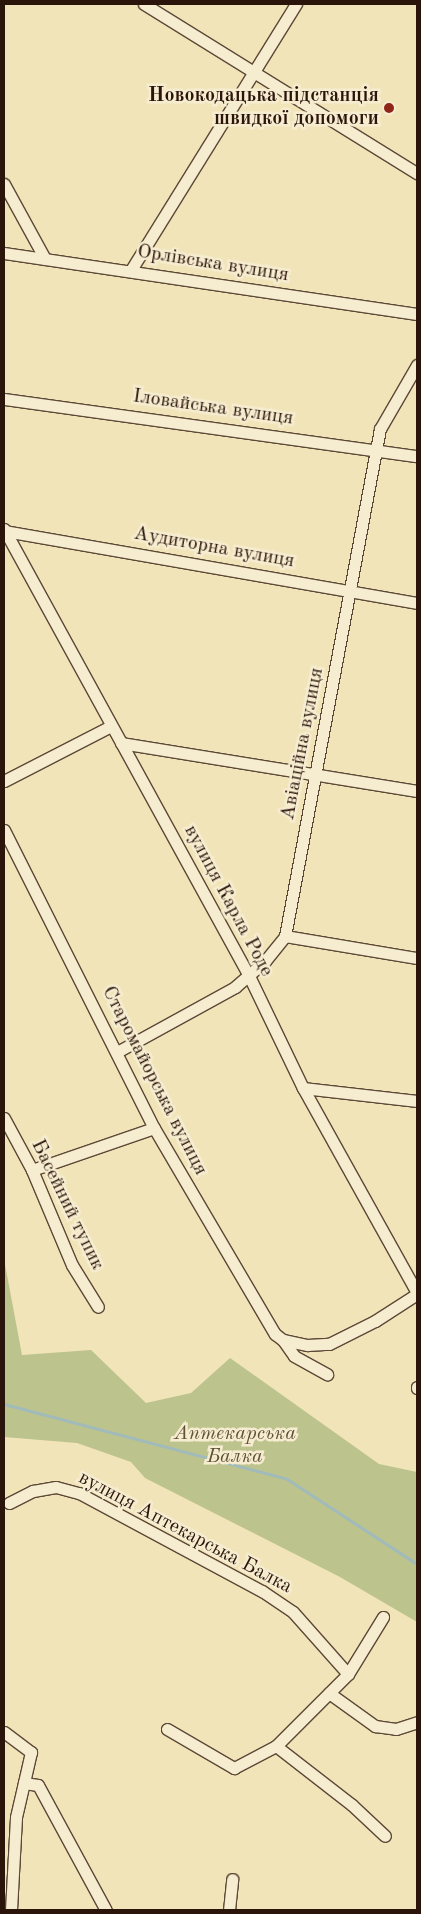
<!DOCTYPE html>
<meta charset="utf-8">
<style>
body{margin:0}
#map{position:relative;width:421px;height:1914px;overflow:hidden;background:#f1e4b8;font-family:"Old Standard TT",serif}
div>[style]{position:absolute}
.green>*{inset:0;background:#bdc38d}
.stream>*{height:3px;margin:-1.5px;padding:0 1.5px;transform-origin:1.5px;border-radius:1.5px;background:#a1bbba}
.roads{filter:drop-shadow(1px 0 #5c4836) drop-shadow(-1px 0 #5c4836) drop-shadow(0 1px #5c4836) drop-shadow(0 -1px #5c4836)}
.minor>*{height:11px;margin:-5.5px;padding:0 5.5px;transform-origin:5.5px;border-radius:5.5px;background:#f6edd1}
.dots>*{width:14px;height:14px;translate:-50% -50%;box-sizing:border-box;border:2px solid #f6edd1;border-radius:50%}
span{translate:-50% -50%;white-space:nowrap;text-align:center;line-height:1.15;-webkit-text-stroke:5px #f6edd1;paint-order:stroke}
.poi-label{font-size:20px;color:#2b140a;font-weight:700}
.right{translate:-100% -50%;text-align:right}
.street-label{font-size:20px;color:#2b140a}
.park-label{font-size:20px;color:#5e5138;font-style:italic}
.frame{position:absolute;inset:0;border:5px solid #2b140a;pointer-events:none}
</style>
<div id="map">
<div class="green">
<i style="clip-path:polygon(4px 1259px,22px 1355px,91px 1350px,146px 1403px,191px 1393px,230px 1358px,379px 1464px,417px 1472px,417px 1622px,340px 1577px,145px 1478px,131px 1462px,77px 1443px,4px 1437px)"></i>
</div>
<div class="stream">
<i style="left:4px;top:1404px;width:293px;rotate:14.8deg"></i>
<i style="left:287px;top:1479px;width:155px;rotate:33.2deg"></i>
</div>
<div class="roads">
<div class="minor">
<i style="left:144px;top:4px;width:321px;rotate:31.8deg"></i>
<i style="left:4px;top:184px;width:85px;rotate:61.3deg"></i>
<i style="left:4px;top:253px;width:417px;rotate:8.4deg"></i>
<i style="left:131px;top:270px;width:313px;rotate:-58.2deg"></i>
<i style="left:4px;top:399px;width:417px;rotate:7.9deg"></i>
<i style="left:4px;top:529px;width:510px;rotate:61.27deg"></i>
<i style="left:249px;top:976px;width:124px;rotate:64.3deg"></i>
<i style="left:303px;top:1088px;width:235px;rotate:60.9deg"></i>
<i style="left:5px;top:531px;width:418px;rotate:9.9deg"></i>
<i style="left:121px;top:743px;width:300px;rotate:9.2deg"></i>
<i style="left:4px;top:781px;width:120px;rotate:-27.2deg"></i>
<i style="left:4px;top:830px;width:334px;rotate:63.3deg"></i>
<i style="left:154px;top:1128px;width:239px;rotate:59.6deg"></i>
<i style="left:275px;top:1334px;width:10px;rotate:37deg"></i>
<i style="left:283px;top:1340px;width:25px;rotate:12deg"></i>
<i style="left:307px;top:1345px;width:22px;rotate:-3deg"></i>
<i style="left:329px;top:1344px;width:51px;rotate:-26.6deg"></i>
<i style="left:375px;top:1321px;width:50px;rotate:-32.7deg"></i>
<i style="left:285px;top:936px;width:134px;rotate:9.5deg"></i>
<i style="left:117px;top:1052px;width:135px;rotate:-28.8deg"></i>
<i style="left:235px;top:987px;width:40px;rotate:-41deg"></i>
<i style="left:265px;top:961px;width:32px;rotate:-51deg"></i>
<i style="left:285px;top:936px;width:516px;rotate:-79.39deg"></i>
<i style="left:380px;top:429px;width:74px;rotate:-60deg"></i>
<i style="left:303px;top:1088px;width:115px;rotate:6.5deg"></i>
<i style="left:4px;top:1118px;width:59px;rotate:61.7deg"></i>
<i style="left:32px;top:1170px;width:103px;rotate:67.2deg"></i>
<i style="left:72px;top:1265px;width:49px;rotate:58.2deg"></i>
<i style="left:32px;top:1170px;width:129px;rotate:-19deg"></i>
<i style="left:283px;top:1340px;width:19px;rotate:55deg"></i>
<i style="left:294px;top:1356px;width:38px;rotate:29deg"></i>
<i style="left:417px;top:1387px;width:1px;rotate:90deg"></i>
<i style="left:9px;top:1503px;width:27px;rotate:-27deg"></i>
<i style="left:33px;top:1491px;width:23px;rotate:-10deg"></i>
<i style="left:56px;top:1487px;width:24px;rotate:15deg"></i>
<i style="left:79px;top:1493px;width:208px;rotate:28.2deg"></i>
<i style="left:262px;top:1591px;width:37px;rotate:34deg"></i>
<i style="left:293px;top:1612px;width:83px;rotate:48.4deg"></i>
<i style="left:329px;top:1693px;width:57px;rotate:35.7deg"></i>
<i style="left:375px;top:1726px;width:21px;rotate:8deg"></i>
<i style="left:396px;top:1729px;width:22px;rotate:-18deg"></i>
<i style="left:167px;top:1729px;width:78px;rotate:30.2deg"></i>
<i style="left:234px;top:1768px;width:47px;rotate:-27.6deg"></i>
<i style="left:276px;top:1746px;width:102px;rotate:-45deg"></i>
<i style="left:348px;top:1674px;width:67px;rotate:-58.4deg"></i>
<i style="left:4px;top:1732px;width:34px;rotate:37deg"></i>
<i style="left:31px;top:1752px;width:32px;rotate:103deg"></i>
<i style="left:24px;top:1783px;width:14px;rotate:8deg"></i>
<i style="left:38px;top:1785px;width:142px;rotate:61.5deg"></i>
<i style="left:276px;top:1746px;width:96px;rotate:37.8deg"></i>
<i style="left:352px;top:1805px;width:45px;rotate:43.2deg"></i>
<i style="left:11px;top:1910px;width:93px;rotate:-86.9deg"></i>
<i style="left:16px;top:1817px;width:35px;rotate:-77deg"></i>
<i style="left:229px;top:1910px;width:31px;rotate:-84deg"></i>
</div>
</div>
<div class="dots">
<i style="left:389px;top:108px;background:#8f2418"></i>
</div>
<div class="poi-label">
<span class="right" style="left:379px;top:108px">Новокодацька підстанція<br>швидкої допомоги</span>
</div>
<div class="street-label">
<span style="left:213px;top:264px;rotate:9deg">Орлівська вулиця</span>
<span style="left:213px;top:408px;rotate:8deg">Іловайська вулиця</span>
<span style="left:214px;top:548px;rotate:10deg">Аудиторна вулиця</span>
<span style="left:303px;top:744px;rotate:-79deg">Авіаційна вулиця</span>
<span style="left:228px;top:901px;rotate:62deg">вулиця Карла Роде</span>
<span style="left:154px;top:1081px;rotate:63deg">Старомайорська вулиця</span>
<span style="left:67px;top:1205px;rotate:64deg">Басейний тупик</span>
<span style="left:185px;top:1533px;rotate:28deg">вулиця Аптекарська Балка</span>
</div>
<div class="park-label">
<span style="left:235px;top:1446px">Аптекарська<br>Балка</span>
</div>
<div class="frame"></div>
</div>
